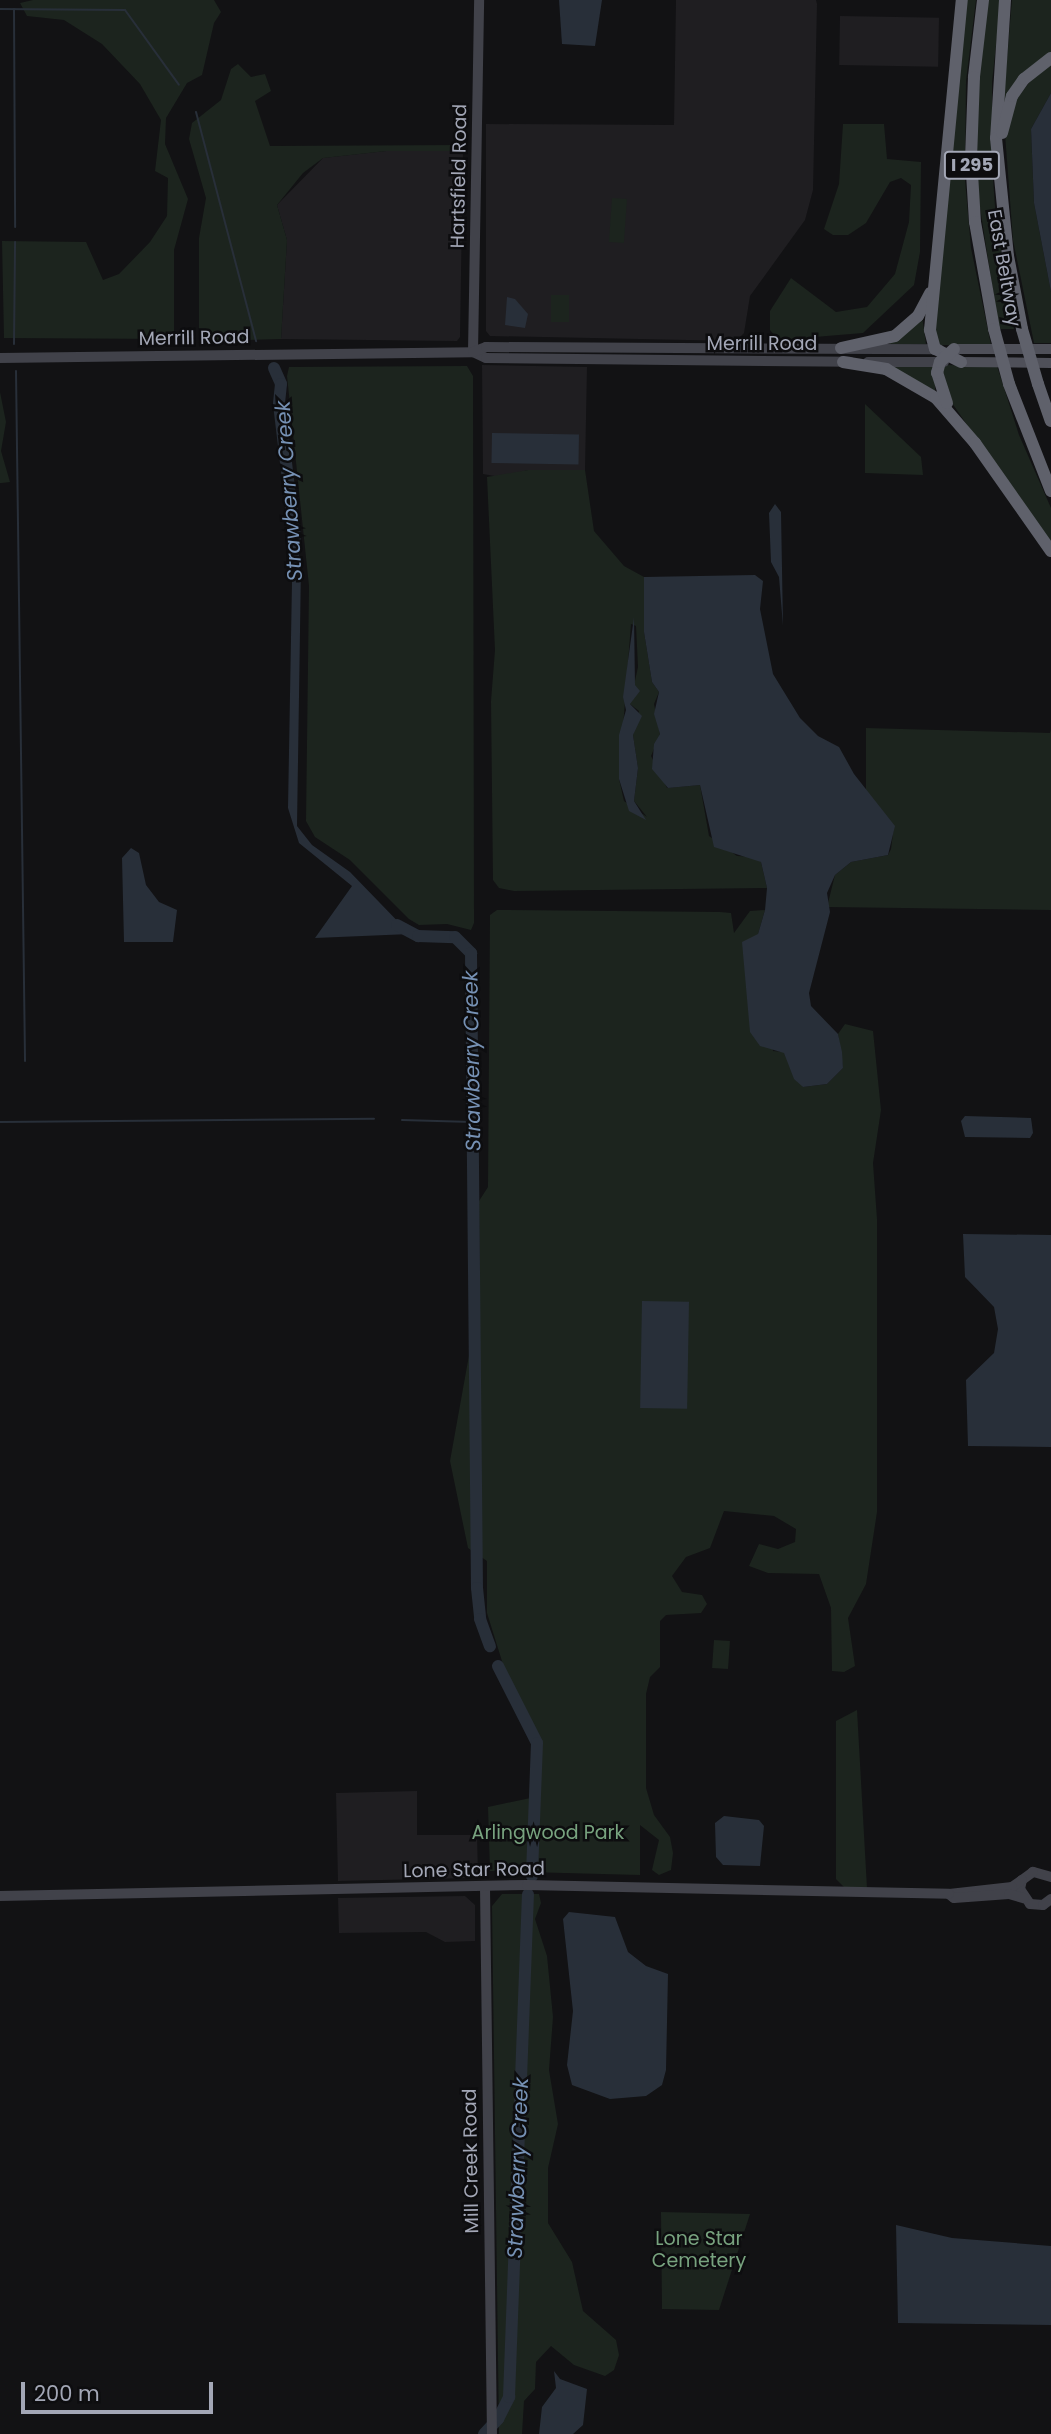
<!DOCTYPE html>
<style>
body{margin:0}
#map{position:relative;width:1051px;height:2434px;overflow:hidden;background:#121214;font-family:Poppins,sans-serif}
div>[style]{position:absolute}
.built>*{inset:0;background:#1f1e21;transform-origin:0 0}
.green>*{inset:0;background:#1c241e;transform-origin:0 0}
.water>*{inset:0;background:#282f39;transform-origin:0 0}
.stream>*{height:2px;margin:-1px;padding:0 1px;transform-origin:1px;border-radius:1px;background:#282f39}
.river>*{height:12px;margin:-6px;padding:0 6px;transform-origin:6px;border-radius:6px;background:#282f39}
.secondary>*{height:10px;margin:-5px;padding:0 5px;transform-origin:5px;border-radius:5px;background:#41424a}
.primary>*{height:10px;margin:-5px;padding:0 5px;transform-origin:5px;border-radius:5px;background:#4f5059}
.highway>*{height:12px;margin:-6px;padding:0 6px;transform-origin:6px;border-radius:6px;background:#5f616b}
.highway-bridge>*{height:12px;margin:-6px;padding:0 6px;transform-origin:6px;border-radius:6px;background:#5f616b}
span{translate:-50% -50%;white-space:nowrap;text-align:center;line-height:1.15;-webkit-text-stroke:5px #0d0d0f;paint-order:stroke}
.shield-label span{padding:2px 5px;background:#0d0d0f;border:2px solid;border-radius:5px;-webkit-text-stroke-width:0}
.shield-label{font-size:18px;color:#a3a7b6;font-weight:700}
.street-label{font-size:19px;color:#a3a7b6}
.park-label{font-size:19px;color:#78a37f}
.water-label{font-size:21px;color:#7691b4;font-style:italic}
.scale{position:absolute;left:21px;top:2382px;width:192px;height:32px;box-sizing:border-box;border:4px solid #a3a7b6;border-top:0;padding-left:9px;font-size:21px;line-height:24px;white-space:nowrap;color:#a3a7b6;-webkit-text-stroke:5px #0d0d0f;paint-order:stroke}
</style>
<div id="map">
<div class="built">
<i style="clip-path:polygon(676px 0,816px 0,817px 4px,813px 190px,805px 220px,750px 296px,744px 333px,736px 341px,490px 336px,486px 331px,486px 124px,674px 125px)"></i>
<i style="left:840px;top:16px;width:99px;height:49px;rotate:1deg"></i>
<i style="clip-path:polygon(386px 151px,463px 151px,460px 337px,457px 341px,281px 339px,287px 240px,277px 205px,323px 158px)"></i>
<i style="clip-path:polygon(482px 365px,587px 367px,585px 470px,528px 470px,500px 477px,483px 474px)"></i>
<i style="clip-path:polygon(417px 1791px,417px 1835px,477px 1835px,478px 1873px,469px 1878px,338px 1881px,336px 1793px)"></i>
<i style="clip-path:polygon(465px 1896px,475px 1905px,475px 1941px,445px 1942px,426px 1932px,339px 1933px,338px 1898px)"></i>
</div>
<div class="green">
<i style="clip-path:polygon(33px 0,214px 0,221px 12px,214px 23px,202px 75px,187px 83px,166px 118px,165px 144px,188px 199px,174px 250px,174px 334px,169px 339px,4px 338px,2px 241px,86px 242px,103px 280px,119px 274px,150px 242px,167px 216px,168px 178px,155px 171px,161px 120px,140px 84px,102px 44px,64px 20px,27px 16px,20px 3px)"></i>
<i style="clip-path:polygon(964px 0,976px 0,966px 81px,965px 180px,971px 248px,991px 345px,938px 345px,934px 341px)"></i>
<i style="clip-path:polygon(987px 0,1001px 0,992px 82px,992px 165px,996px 220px,1014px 329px,999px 329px,976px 182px,978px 68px)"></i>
<i style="clip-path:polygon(1012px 0,1051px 0,1051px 54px,1003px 106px)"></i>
<i style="clip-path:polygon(1051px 62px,1051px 93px,1031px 129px,1034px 203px,1051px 292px,1051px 343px,1034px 343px,1013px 240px,1005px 134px,1013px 104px,1037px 72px)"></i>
<i style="clip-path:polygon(238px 64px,251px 77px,265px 74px,271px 91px,255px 101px,270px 146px,463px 145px,463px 151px,386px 151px,323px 158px,303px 173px,277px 205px,287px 240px,281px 339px,210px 341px,199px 333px,199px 238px,206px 198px,189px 139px,192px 123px,221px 100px,231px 69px)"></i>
<i style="clip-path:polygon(843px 124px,884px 124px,887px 159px,921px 162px,920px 252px,914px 285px,863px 333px,778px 340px,770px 330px,770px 311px,791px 278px,836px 312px,867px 307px,895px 274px,909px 222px,911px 185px,901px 178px,890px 182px,866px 223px,848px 235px,833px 235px,824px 229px,839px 184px)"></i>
<i style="left:612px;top:198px;width:15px;height:44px;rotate:4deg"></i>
<i style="left:551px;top:295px;width:18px;height:27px"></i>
<i style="clip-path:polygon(922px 316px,926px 344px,890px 344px,890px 342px)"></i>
<i style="clip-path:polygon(946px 365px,997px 366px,1019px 435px,1051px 508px,1051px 547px,941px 387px,942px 367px)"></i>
<i style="clip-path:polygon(467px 366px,473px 376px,474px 923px,471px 930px,447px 924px,419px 925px,409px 919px,350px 860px,315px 837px,306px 821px,309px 586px,287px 376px,289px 367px)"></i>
<i style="clip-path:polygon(935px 366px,935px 392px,889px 367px)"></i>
<i style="clip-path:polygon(0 392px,6px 422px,1px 451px,10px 482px,1px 483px,0 483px)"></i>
<i style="clip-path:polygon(865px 404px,921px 457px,923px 475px,865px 473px)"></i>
<i style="clip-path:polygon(evenodd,528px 470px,585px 470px,594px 531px,624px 566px,644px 577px,644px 632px,652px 682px,659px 692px,654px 704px,660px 734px,651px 756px,667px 788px,700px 785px,709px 836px,737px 856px,755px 857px,761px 862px,767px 888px,514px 891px,499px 888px,493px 880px,491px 701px,495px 650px,487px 477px,528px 470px,631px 624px,636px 626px,638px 667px,630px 704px,639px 711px,633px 735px,638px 768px,634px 801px,647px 817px,624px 801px,619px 779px,631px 624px)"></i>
<i style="clip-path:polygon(866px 728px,1050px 733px,1051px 729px,1051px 910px,827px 907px,835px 875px,851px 862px,888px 855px,891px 849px,894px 826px,866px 792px)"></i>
<i style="clip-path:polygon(497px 910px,720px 912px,731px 913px,734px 933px,750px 911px,765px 910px,758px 934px,773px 1051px,784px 1052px,803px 1087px,827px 1084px,843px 1068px,838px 1034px,845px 1024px,873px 1031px,881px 1110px,873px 1163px,877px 1219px,877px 1512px,866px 1584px,848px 1618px,855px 1666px,844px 1672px,832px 1671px,831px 1608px,819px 1574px,768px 1573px,749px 1566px,759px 1544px,778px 1549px,795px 1542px,796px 1529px,774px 1516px,724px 1511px,710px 1548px,686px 1557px,672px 1576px,682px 1592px,702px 1595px,707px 1604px,701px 1613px,666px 1615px,660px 1621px,660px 1667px,650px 1677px,646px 1694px,646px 1788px,654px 1815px,670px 1837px,673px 1853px,671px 1870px,659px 1875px,652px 1870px,659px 1840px,640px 1825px,640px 1875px,490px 1871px,488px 1807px,540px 1796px,541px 1755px,539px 1738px,506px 1674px,487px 1613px,487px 1561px,468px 1548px,450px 1461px,480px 1294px,479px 1201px,488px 1187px,490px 915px)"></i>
<i style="left:714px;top:1640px;width:16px;height:28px;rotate:4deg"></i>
<i style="clip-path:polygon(857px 1710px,867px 1888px,844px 1887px,836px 1879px,836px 1721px)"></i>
<i style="clip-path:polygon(502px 1894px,539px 1894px,541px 1903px,535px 1919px,547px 1956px,553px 2017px,549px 2070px,558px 2124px,548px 2168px,548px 2223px,572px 2262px,583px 2311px,616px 2340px,619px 2355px,614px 2370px,605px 2376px,574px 2365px,551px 2346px,536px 2362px,535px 2389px,524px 2401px,522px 2434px,499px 2434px,492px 1906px)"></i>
<i style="clip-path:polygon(661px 2212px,750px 2214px,719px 2310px,662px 2309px)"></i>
</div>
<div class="water">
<i style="clip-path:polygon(559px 0,602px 0,595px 46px,562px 44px)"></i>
<i style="clip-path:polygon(1051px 93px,1051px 292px,1034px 203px,1031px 129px)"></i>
<i style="clip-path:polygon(507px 297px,515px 299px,528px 314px,525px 328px,505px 325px)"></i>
<i style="left:492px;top:433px;width:87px;height:30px;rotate:1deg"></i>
<i style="clip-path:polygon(775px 504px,781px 512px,783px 626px,779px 577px,771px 562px,769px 513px)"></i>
<i style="clip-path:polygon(293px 525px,301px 566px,297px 826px,312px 845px,350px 872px,410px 934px,315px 938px,352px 886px,299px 843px,288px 808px)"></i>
<i style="clip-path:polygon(755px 575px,763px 581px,760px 609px,773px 674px,800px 718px,818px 736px,839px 747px,854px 774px,895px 826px,888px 855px,851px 862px,835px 875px,827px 893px,830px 912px,809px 993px,811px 1006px,838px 1034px,842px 1052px,843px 1068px,827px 1084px,803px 1087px,794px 1079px,784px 1053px,760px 1046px,750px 1032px,742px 942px,758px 934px,765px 910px,767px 888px,761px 862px,714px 847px,700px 785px,668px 788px,652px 769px,654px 744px,660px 734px,654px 714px,659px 692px,652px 682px,644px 632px,644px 577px)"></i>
<i style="clip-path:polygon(634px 617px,635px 685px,640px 691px,630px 704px,642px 716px,633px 735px,638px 768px,634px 801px,646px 820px,629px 811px,619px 779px,619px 735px,626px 710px,623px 697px)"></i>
<i style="clip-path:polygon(131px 848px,139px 853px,146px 885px,159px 902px,177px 910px,173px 942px,124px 942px,122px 858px)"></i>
<i style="clip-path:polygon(965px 1116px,1031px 1118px,1033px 1133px,1030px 1138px,965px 1137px,961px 1121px)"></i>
<i style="clip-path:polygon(963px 1234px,1051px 1235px,1051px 1447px,968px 1446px,966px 1380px,994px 1353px,998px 1329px,994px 1307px,965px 1277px)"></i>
<i style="left:642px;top:1301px;width:47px;height:107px;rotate:1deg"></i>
<i style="clip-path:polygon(724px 1816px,759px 1820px,764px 1826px,760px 1866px,723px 1865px,716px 1857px,715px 1823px)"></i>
<i style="clip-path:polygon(569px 1912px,615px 1917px,628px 1952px,646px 1966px,668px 1974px,666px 2070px,662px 2085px,646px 2096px,610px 2099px,572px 2085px,567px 2065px,573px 2011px,563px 1919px)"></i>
<i style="clip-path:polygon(896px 2225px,952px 2238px,1051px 2246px,1051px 2325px,898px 2323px)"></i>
<i style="clip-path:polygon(554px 2371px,560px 2379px,587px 2389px,583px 2425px,573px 2434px,539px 2434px,542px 2407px,556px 2388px)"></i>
</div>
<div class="stream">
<i style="left:0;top:9px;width:125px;rotate:0.5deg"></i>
<i style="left:125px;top:10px;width:92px;rotate:54.2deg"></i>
<i style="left:14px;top:9px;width:218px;rotate:89.7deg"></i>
<i style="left:196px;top:112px;width:237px;rotate:75.3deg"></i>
<i style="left:14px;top:344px;width:102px;rotate:-89.4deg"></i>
<i style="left:16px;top:371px;width:690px;rotate:89.25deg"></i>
<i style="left:402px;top:1120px;width:70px;rotate:1.6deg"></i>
<i style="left:0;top:1122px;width:374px;rotate:-0.5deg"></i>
</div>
<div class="river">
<i style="left:274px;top:368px;width:17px;rotate:66deg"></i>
<i style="left:281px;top:384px;width:20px;rotate:96deg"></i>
<i style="left:279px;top:404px;width:136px;rotate:83.2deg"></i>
<i style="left:397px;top:925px;width:24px;rotate:28deg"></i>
<i style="left:418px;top:936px;width:37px;rotate:2deg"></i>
<i style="left:455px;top:937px;width:23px;rotate:45deg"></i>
<i style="left:471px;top:953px;width:635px;rotate:89.46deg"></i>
<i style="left:477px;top:1588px;width:31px;rotate:84deg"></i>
<i style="left:480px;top:1619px;width:29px;rotate:70deg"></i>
<i style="left:498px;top:1666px;width:86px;rotate:63.1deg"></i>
<i style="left:537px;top:1743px;width:133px;rotate:92.2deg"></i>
<i style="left:484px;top:2434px;width:21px;rotate:-47deg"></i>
<i style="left:498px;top:2419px;width:25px;rotate:-63deg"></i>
<i style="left:509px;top:2397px;width:503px;rotate:-87.84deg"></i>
</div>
<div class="secondary">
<i style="left:473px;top:352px;width:14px;rotate:25deg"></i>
<i style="left:486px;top:358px;width:364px;rotate:0.6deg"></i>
<i style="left:473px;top:352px;width:352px;rotate:-89deg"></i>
<i style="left:0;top:358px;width:473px;rotate:-0.7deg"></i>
<i style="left:473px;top:352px;width:14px;rotate:-21deg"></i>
<i style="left:486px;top:347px;width:453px;rotate:0.3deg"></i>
<i style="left:868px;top:362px;width:76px"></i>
<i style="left:1051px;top:1877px;width:19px;rotate:-164deg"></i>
<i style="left:1033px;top:1872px;width:14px;rotate:144deg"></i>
<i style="left:1022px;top:1880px;width:9px;rotate:103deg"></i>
<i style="left:1020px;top:1889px;width:18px;rotate:56deg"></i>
<i style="left:1030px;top:1904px;width:13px;rotate:4deg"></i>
<i style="left:1043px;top:1905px;width:10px;rotate:-37deg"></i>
<i style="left:1022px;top:1880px;width:12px;rotate:145deg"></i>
<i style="left:1012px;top:1887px;width:63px;rotate:173.7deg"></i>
<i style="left:949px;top:1894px;width:6px;rotate:39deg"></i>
<i style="left:954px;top:1898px;width:55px;rotate:-4.2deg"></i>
<i style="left:1009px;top:1894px;width:15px;rotate:16deg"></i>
<i style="left:485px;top:1887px;width:547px;rotate:89.27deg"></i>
<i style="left:0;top:1896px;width:527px;rotate:-1.2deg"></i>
<i style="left:527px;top:1885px;width:422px;rotate:1.2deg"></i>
</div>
<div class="primary">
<i style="left:954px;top:349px;width:97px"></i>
<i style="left:961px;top:362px;width:90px;rotate:0.6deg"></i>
</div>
<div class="highway">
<i style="left:983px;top:0;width:78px;rotate:96.7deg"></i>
<i style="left:974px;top:77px;width:80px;rotate:92.1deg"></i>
<i style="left:971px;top:157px;width:65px;rotate:86.5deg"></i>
<i style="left:975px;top:222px;width:109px;rotate:79.9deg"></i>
<i style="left:1005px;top:0;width:138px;rotate:93.7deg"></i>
<i style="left:996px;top:138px;width:119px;rotate:84.2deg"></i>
<i style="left:1008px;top:256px;width:74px;rotate:79.1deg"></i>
<i style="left:1002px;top:133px;width:38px;rotate:-75deg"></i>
<i style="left:1012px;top:96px;width:21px;rotate:-55deg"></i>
<i style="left:1024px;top:79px;width:34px;rotate:-38deg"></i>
<i style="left:841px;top:348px;width:55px;rotate:-12.5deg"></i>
<i style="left:895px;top:336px;width:30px;rotate:-41deg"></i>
<i style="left:918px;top:316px;width:26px;rotate:-62deg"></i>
<i style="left:843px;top:362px;width:44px;rotate:9.2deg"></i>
<i style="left:886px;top:369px;width:58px;rotate:30.1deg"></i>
<i style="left:936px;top:398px;width:60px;rotate:49.1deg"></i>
<i style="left:975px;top:443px;width:132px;rotate:54.9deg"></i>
<i style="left:961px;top:362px;width:29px;rotate:-153deg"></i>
<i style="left:935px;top:349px;width:20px;rotate:-105deg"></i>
<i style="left:930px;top:330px;width:332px;rotate:-84.5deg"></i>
<i style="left:1009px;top:384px;width:115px;rotate:68.6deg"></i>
<i style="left:1038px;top:384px;width:39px;rotate:71deg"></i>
<i style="left:947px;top:403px;width:32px;rotate:-108deg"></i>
<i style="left:937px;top:373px;width:11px;rotate:-75deg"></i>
<i style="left:940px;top:362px;width:19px;rotate:-43deg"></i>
</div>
<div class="highway-bridge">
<i style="left:994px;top:329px;width:57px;rotate:74.7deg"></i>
<i style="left:1022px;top:329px;width:57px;rotate:73.8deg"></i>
</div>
<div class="shield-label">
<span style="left:972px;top:165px">I 295</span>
</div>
<div class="street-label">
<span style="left:459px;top:176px;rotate:-89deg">Hartsfield Road</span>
<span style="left:1004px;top:268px;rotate:80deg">East Beltway</span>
<span style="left:194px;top:338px;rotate:-1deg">Merrill Road</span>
<span style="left:762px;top:344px">Merrill Road</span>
<span style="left:474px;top:1870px;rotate:-1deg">Lone Star Road</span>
<span style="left:471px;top:2161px;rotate:-91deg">Mill Creek Road</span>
</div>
<div class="park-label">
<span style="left:548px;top:1833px">Arlingwood Park</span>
<span style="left:699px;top:2250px">Lone Star<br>Cemetery</span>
</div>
<div class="water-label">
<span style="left:289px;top:491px;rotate:-94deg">Strawberry Creek</span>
<span style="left:472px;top:1061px;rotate:-91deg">Strawberry Creek</span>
<span style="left:518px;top:2168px;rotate:-88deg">Strawberry Creek</span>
</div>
<div class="scale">200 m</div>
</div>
